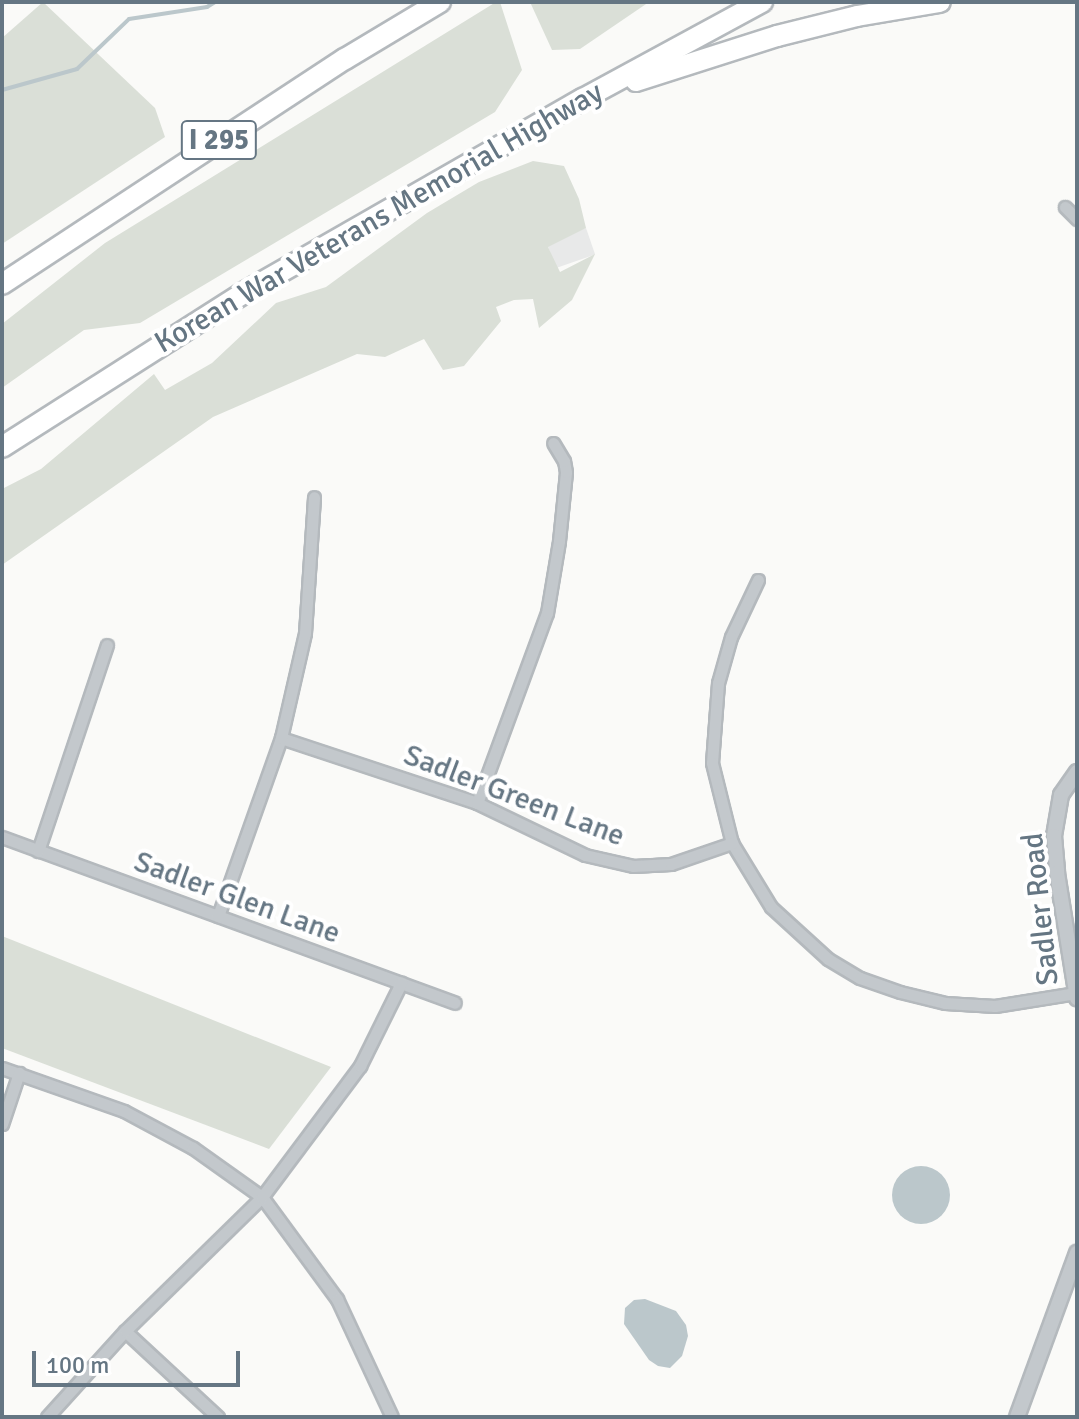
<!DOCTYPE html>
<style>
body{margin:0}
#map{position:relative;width:1079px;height:1419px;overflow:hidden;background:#fafaf8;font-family:Signika,sans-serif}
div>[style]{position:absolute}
.built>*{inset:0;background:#e8e9e9;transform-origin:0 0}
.green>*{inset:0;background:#dadfd7}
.water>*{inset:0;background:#bbc7cb}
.round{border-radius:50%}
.stream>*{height:4px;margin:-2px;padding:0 2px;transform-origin:2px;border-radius:2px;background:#bbc7cb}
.roads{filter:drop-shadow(2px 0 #b4b9bd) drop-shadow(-2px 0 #b4b9bd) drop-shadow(0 2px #b4b9bd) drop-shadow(0 -2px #b4b9bd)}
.minor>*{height:11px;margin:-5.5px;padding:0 5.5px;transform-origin:5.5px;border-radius:5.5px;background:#c3c8cc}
.tertiary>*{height:14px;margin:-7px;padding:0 7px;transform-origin:7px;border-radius:7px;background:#c3c8cc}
.motorway>*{height:20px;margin:-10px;padding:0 10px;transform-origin:10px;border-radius:10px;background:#fff}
span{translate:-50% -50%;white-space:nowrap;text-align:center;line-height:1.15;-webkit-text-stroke:8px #fff;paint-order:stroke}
.shield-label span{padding:2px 6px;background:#fff;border:2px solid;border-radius:6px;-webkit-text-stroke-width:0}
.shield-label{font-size:28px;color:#657683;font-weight:700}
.street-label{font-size:30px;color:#657683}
.frame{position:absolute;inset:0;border:4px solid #657683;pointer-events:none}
.scale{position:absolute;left:32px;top:1351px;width:208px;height:36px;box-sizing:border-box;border:4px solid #657683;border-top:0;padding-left:10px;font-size:24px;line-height:28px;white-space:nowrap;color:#657683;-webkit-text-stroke:6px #fff;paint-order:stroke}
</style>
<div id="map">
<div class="built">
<i style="left:586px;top:228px;width:28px;height:42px;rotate:71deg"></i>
</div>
<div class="green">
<i style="clip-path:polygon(43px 2px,155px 108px,165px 137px,2px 244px,2px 38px)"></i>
<i style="clip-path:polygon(496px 2px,500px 2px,522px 70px,495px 112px,140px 323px,84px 330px,2px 388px,2px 324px,105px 243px)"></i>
<i style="clip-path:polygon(530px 2px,649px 2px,580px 49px,552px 50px)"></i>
<i style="clip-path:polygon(533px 161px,564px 166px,579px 199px,586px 228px,548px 247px,560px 272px,595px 254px,572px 300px,539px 328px,533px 299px,514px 300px,496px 307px,501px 321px,464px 366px,443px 370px,424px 339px,385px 357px,357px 354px,213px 417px,2px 565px,2px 489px,41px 469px,154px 374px,165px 390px,212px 363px,276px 303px,326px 287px,427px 213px,479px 182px)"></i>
<i style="clip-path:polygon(2px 936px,331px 1067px,269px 1149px,2px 1048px)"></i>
</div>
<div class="water">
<i class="round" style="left:892px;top:1166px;width:58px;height:58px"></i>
<i style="clip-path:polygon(645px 1299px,676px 1311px,686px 1325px,688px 1336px,682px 1356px,670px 1368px,658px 1366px,649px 1360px,624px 1324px,625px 1308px,634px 1300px)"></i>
</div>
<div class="stream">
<i style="left:2px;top:90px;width:78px;rotate:-15.6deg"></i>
<i style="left:77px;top:69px;width:72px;rotate:-43.9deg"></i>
<i style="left:129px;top:19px;width:79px;rotate:-8.7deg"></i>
<i style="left:207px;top:7px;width:9px;rotate:-32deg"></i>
</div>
<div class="roads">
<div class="minor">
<i style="left:1065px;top:207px;width:17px;rotate:45deg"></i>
<i style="left:758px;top:580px;width:63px;rotate:115.3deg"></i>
<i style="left:731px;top:637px;width:48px;rotate:105.8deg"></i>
<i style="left:718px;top:683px;width:80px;rotate:94.3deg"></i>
<i style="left:712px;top:763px;width:82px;rotate:76deg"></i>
<i style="left:732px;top:843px;width:75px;rotate:58.6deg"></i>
<i style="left:771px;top:907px;width:77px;rotate:42.4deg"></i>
<i style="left:828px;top:959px;width:37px;rotate:31deg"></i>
<i style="left:860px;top:978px;width:42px;rotate:19.3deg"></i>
<i style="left:900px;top:992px;width:46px;rotate:13.7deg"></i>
<i style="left:945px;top:1003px;width:50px;rotate:3.4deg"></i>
<i style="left:995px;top:1006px;width:82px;rotate:-9.1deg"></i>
<i style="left:281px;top:738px;width:206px;rotate:18.3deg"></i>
<i style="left:477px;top:803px;width:120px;rotate:25.7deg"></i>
<i style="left:585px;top:855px;width:49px;rotate:12.9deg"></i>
<i style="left:633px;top:866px;width:38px;rotate:-3deg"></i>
<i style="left:671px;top:864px;width:65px;rotate:-19deg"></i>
<i style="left:477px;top:803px;width:202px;rotate:-69.8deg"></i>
<i style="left:547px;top:613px;width:73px;rotate:-80.5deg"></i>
<i style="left:559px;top:541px;width:69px;rotate:-84.2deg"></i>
<i style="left:566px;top:472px;width:11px;rotate:-100deg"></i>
<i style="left:564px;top:461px;width:21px;rotate:-121deg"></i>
<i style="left:2px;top:837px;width:482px;rotate:20.1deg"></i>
<i style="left:38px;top:851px;width:217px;rotate:-71.5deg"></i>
<i style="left:218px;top:916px;width:189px;rotate:-70.5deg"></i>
<i style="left:281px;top:738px;width:108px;rotate:-77.1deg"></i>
<i style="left:305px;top:633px;width:136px;rotate:-86.2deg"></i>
<i style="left:2px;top:1068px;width:129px;rotate:19.4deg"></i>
<i style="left:124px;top:1111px;width:78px;rotate:28.2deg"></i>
<i style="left:193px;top:1148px;width:85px;rotate:35.4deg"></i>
<i style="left:262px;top:1197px;width:127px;rotate:53.7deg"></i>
<i style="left:337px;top:1299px;width:130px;rotate:65deg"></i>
<i style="left:2px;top:1124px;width:54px;rotate:-71.6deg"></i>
<i style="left:125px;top:1331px;width:127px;rotate:42.8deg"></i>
<i style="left:47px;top:1417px;width:116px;rotate:-47.8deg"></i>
<i style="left:125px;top:1331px;width:192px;rotate:-44.4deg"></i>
<i style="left:262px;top:1197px;width:164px;rotate:-53.2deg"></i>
<i style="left:360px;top:1066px;width:93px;rotate:-63.7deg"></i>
</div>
<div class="tertiary">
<i style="left:1077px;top:772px;width:28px;rotate:125deg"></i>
<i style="left:1061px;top:795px;width:42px;rotate:99.7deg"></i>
<i style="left:1054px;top:836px;width:37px;rotate:85deg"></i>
<i style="left:1057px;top:873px;width:127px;rotate:80.9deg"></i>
<i style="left:1017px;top:1417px;width:175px;rotate:-69.9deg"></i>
</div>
<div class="motorway">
<i style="left:636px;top:81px;width:148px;rotate:-17.7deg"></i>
<i style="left:777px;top:36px;width:82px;rotate:-14deg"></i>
<i style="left:857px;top:16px;width:84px;rotate:-9.6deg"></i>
<i style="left:2px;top:284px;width:410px;rotate:-33.3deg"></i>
<i style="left:345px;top:59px;width:111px;rotate:-31deg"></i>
<i style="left:2px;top:447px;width:285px;rotate:-32.5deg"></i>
<i style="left:242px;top:294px;width:393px;rotate:-29.8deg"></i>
<i style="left:583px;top:99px;width:204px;rotate:-28.5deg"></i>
</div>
</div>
<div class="shield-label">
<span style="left:219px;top:140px">I 295</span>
</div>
<div class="street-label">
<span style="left:379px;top:218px;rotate:-30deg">Korean War Veterans Memorial Highway</span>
<span style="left:514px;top:796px;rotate:21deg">Sadler Green Lane</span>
<span style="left:237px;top:898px;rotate:20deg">Sadler Glen Lane</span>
<span style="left:1041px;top:909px;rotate:-96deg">Sadler Road</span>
</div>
<div class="frame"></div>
<div class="scale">100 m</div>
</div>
